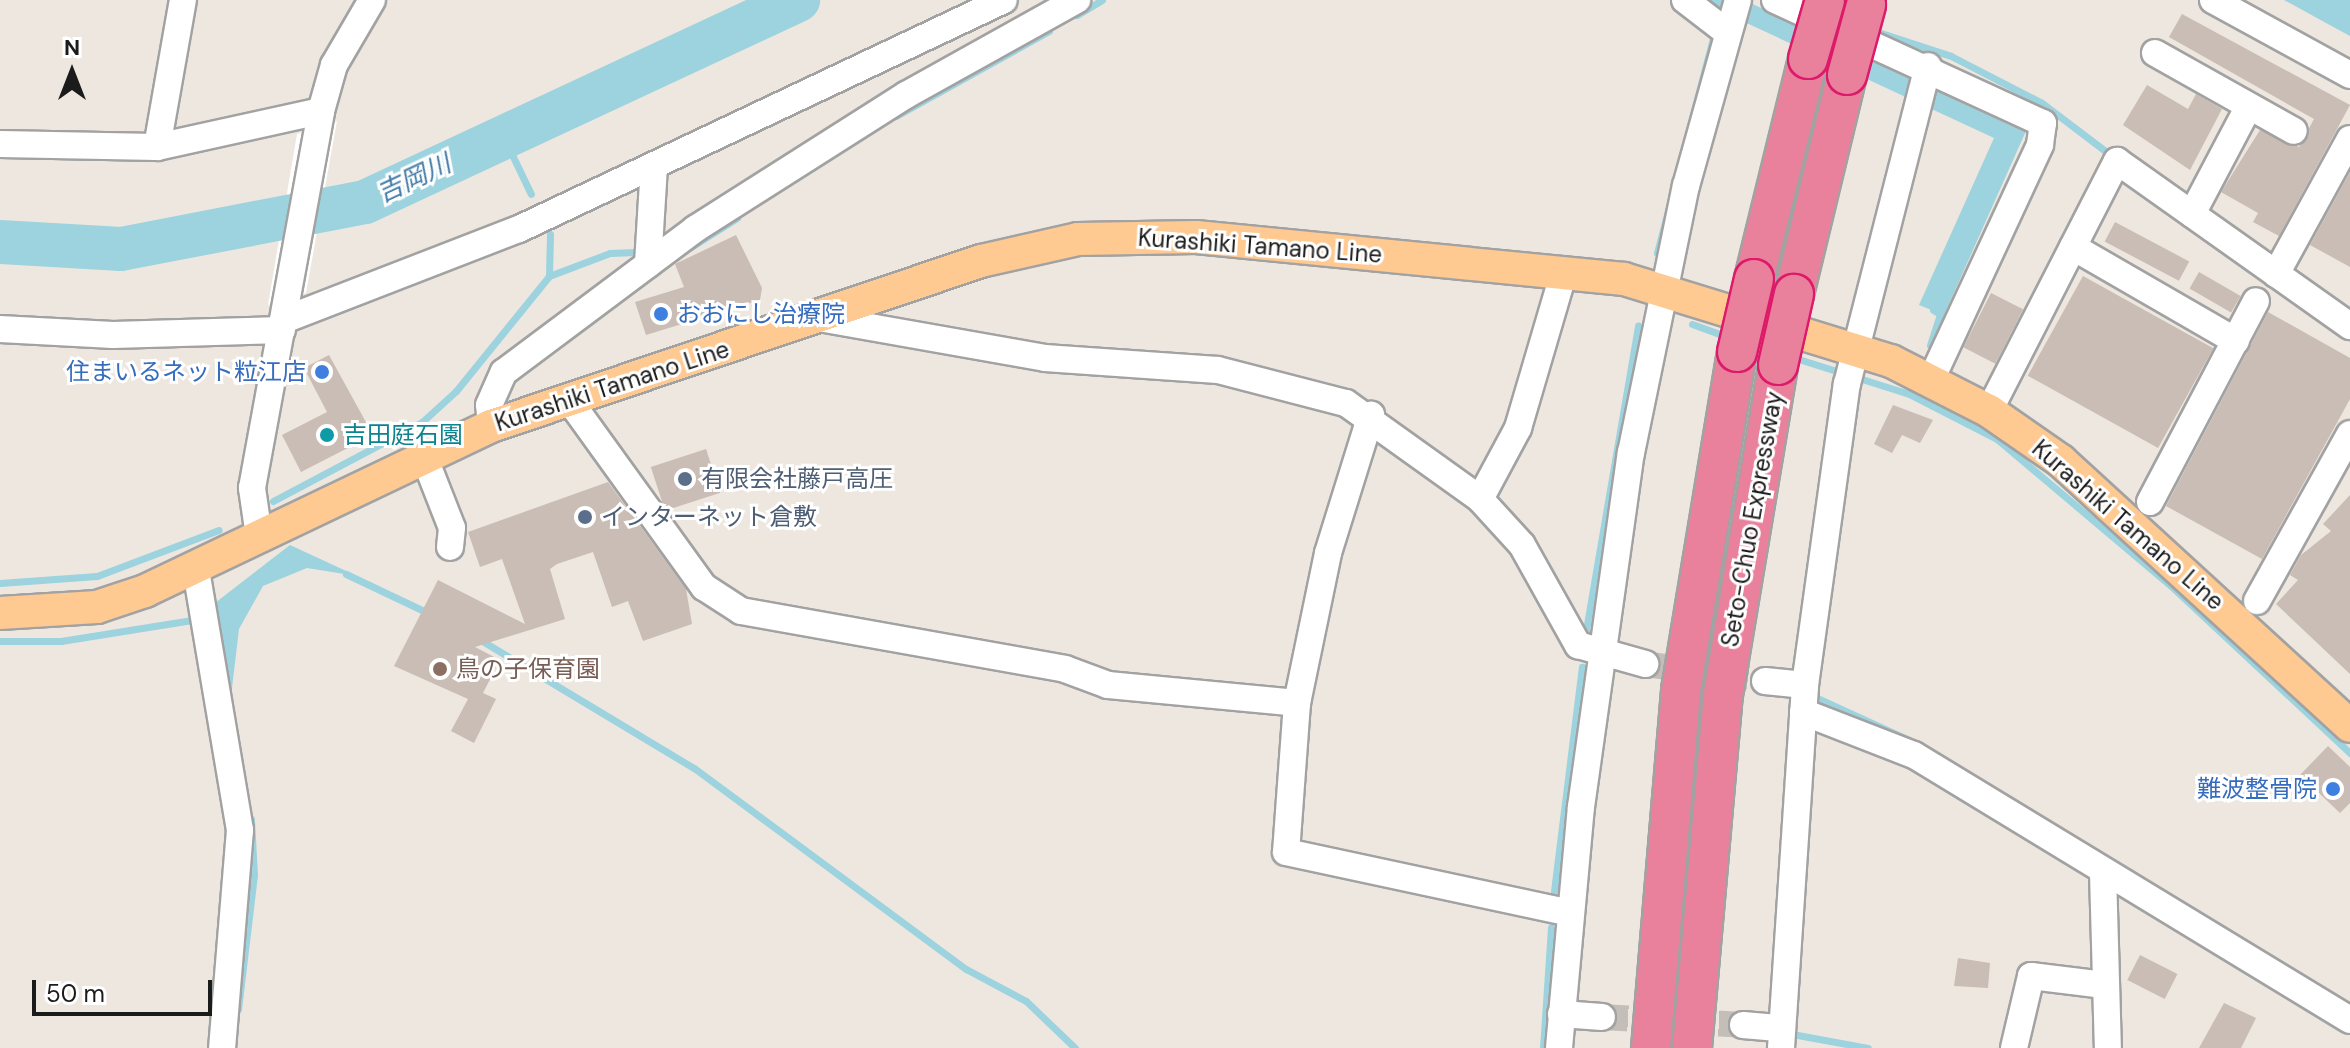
<!DOCTYPE html>
<meta charset="utf-8">
<style>
body{margin:0}
#map{position:relative;width:2350px;height:1048px;overflow:hidden;background:#ede7df;font-family:"DM Sans","Noto Sans JP",sans-serif}
div>[style]{position:absolute}
.water>*{inset:0;background:#9cd3de}
.pier>*{inset:0;background:#fff}
.stream>*{height:7px;margin:-3.5px;padding:0 3.5px;transform-origin:3.5px;border-radius:3.5px;background:#9cd3de}
.river>*{height:44px;margin:-22px;padding:0 22px;transform-origin:22px;border-radius:22px;background:#9cd3de}
.building>*{inset:0;background:#c9bdb5;transform-origin:0 0}
.minor-tunnel>*{height:26px;margin-top:-13px;transform-origin:0;background:repeating-linear-gradient(90deg,#c3beb8 0 26px,transparent 0 39px)}
.roads{filter:drop-shadow(2px 0 #a2a2a2) drop-shadow(-2px 0 #a2a2a2) drop-shadow(0 2px #a2a2a2) drop-shadow(0 -2px #a2a2a2)}
.minor>*{height:26px;margin:-13px;padding:0 13px;transform-origin:13px;border-radius:13px;background:#fff}
.major>*{height:32px;margin:-16px;padding:0 16px;transform-origin:16px;border-radius:16px;background:#ffc992}
.highway>*{height:38px;margin:-19px;padding:0 19px;transform-origin:19px;border-radius:19px;background:#ea819c}
.bridges{filter:drop-shadow(2px 0 #dd1a6a) drop-shadow(-2px 0 #dd1a6a) drop-shadow(0 2px #dd1a6a) drop-shadow(0 -2px #dd1a6a)}
.highway-bridge>*{height:38px;margin:-19px;padding:0 19px;transform-origin:19px;border-radius:19px;background:#ea819c}
.dots>*{width:22px;height:22px;translate:-50% -50%;box-sizing:border-box;border:4px solid #fff;border-radius:50%}
span{translate:-50% -50%;white-space:nowrap;text-align:center;line-height:1.15;-webkit-text-stroke:6px #fff;paint-order:stroke}
.street-label{font-size:24px;color:#1b1b1b}
.shop-label{font-size:24px;color:#366cbe}
.left{translate:0 -50%;text-align:left}
.right{translate:-100% -50%;text-align:right}
.culture-label{font-size:24px;color:#0d838f}
.service-label{font-size:24px;color:#4e5e75}
.education-label{font-size:24px;color:#785e54}
.water-label{font-size:26px;color:#407aa6;font-style:italic}
.north{position:absolute;left:32px;top:32px;width:80px;height:80px;-webkit-text-stroke:6px #fff;paint-order:stroke;rotate:0deg;font-size:22px;font-weight:700;line-height:32px;text-align:center;color:#1b1b1b}
.north::after{content:'';display:block;margin:auto;width:28px;height:36px;background:#1b1b1b;clip-path:polygon(50% 0,100% 100%,50% 72%,0 100%)}
.scale{position:absolute;left:32px;top:980px;width:180px;height:36px;box-sizing:border-box;border:4px solid #1b1b1b;border-top:0;padding-left:10px;font-size:24px;line-height:28px;white-space:nowrap;color:#1b1b1b;-webkit-text-stroke:6px #fff;paint-order:stroke}
</style>
<div id="map">
<div class="water">
<i style="clip-path:polygon(1697px 0,1744px 0,2026px 131px,1944px 315px,1919px 305px,1994px 138px)"></i>
<i style="clip-path:polygon(2284px 0,2350px 0,2350px 36px,2326px 23px)"></i>
<i style="clip-path:polygon(290px 545px,357px 576px,307px 568px,263px 586px,239px 629px,230px 705px,215px 603px)"></i>
</div>
<div class="pier">
<i style="clip-path:polygon(337px 121px,306px 293px,268px 305px,297px 134px)"></i>
</div>
<div class="stream">
<i style="left:1077px;top:15px;width:29px;rotate:-31deg"></i>
<i style="left:1872px;top:30px;width:83px;rotate:18.2deg"></i>
<i style="left:1951px;top:56px;width:102px;rotate:27.3deg"></i>
<i style="left:2042px;top:103px;width:78px;rotate:37.2deg"></i>
<i style="left:896px;top:116px;width:175px;rotate:-29.1deg"></i>
<i style="left:504px;top:138px;width:62px;rotate:64.3deg"></i>
<i style="left:683px;top:252px;width:64px;rotate:-32.2deg"></i>
<i style="left:1657px;top:253px;width:229px;rotate:-75.4deg"></i>
<i style="left:549px;top:276px;width:42px;rotate:-88.6deg"></i>
<i style="left:1692px;top:324px;width:37px;rotate:20deg"></i>
<i style="left:1930px;top:345px;width:33px;rotate:-72deg"></i>
<i style="left:1940px;top:314px;width:8px;rotate:-150deg"></i>
<i style="left:1792px;top:357px;width:123px;rotate:17.5deg"></i>
<i style="left:1909px;top:394px;width:99px;rotate:27.1deg"></i>
<i style="left:1997px;top:439px;width:228px;rotate:40.2deg"></i>
<i style="left:2171px;top:586px;width:245px;rotate:43deg"></i>
<i style="left:273px;top:501px;width:169px;rotate:-27.9deg"></i>
<i style="left:422px;top:422px;width:46px;rotate:-42.4deg"></i>
<i style="left:456px;top:391px;width:148px;rotate:-51deg"></i>
<i style="left:549px;top:276px;width:65px;rotate:-20.7deg"></i>
<i style="left:610px;top:253px;width:33px;rotate:-2deg"></i>
<i style="left:346px;top:574px;width:91px;rotate:25.4deg"></i>
<i style="left:0;top:583px;width:97px;rotate:-4.1deg"></i>
<i style="left:97px;top:576px;width:130px;rotate:-20.7deg"></i>
<i style="left:1585px;top:636px;width:315px;rotate:-80.3deg"></i>
<i style="left:479px;top:639px;width:251px;rotate:31deg"></i>
<i style="left:694px;top:768px;width:338px;rotate:36.5deg"></i>
<i style="left:966px;top:969px;width:68px;rotate:28.1deg"></i>
<i style="left:1026px;top:1001px;width:68px;rotate:43.8deg"></i>
<i style="left:0;top:641px;width:61px"></i>
<i style="left:61px;top:641px;width:139px;rotate:-9.1deg"></i>
<i style="left:1817px;top:698px;width:101px;rotate:24.5deg"></i>
<i style="left:1553px;top:899px;width:234px;rotate:-82.9deg"></i>
<i style="left:238px;top:1009px;width:135px;rotate:-83.2deg"></i>
<i style="left:254px;top:875px;width:56px;rotate:-93.1deg"></i>
<i style="left:1792px;top:1034px;width:77px;rotate:10.4deg"></i>
<i style="left:1543px;top:1048px;width:121px;rotate:-86.2deg"></i>
</div>
<div class="river">
<i style="left:0;top:242px;width:121px;rotate:3.3deg"></i>
<i style="left:121px;top:249px;width:248px;rotate:-10.9deg"></i>
<i style="left:365px;top:202px;width:478px;rotate:-25deg"></i>
</div>
<div class="building">
<i style="clip-path:polygon(2182px 14px,2350px 105px,2279px 236px,2253px 222px,2258px 213px,2221px 192px,2260px 130px,2299px 147px,2314px 119px,2169px 37px)"></i>
<i style="clip-path:polygon(2147px 85px,2188px 109px,2196px 94px,2222px 109px,2190px 170px,2123px 125px)"></i>
<i style="clip-path:polygon(2350px 172px,2350px 267px,2310px 245px)"></i>
<i style="left:2115px;top:222px;width:84px;height:22px;rotate:28deg"></i>
<i style="clip-path:polygon(736px 235px,762px 288px,760px 300px,646px 335px,635px 302px,684px 287px,675px 264px)"></i>
<i style="left:2199px;top:272px;width:48px;height:19px;rotate:30deg"></i>
<i style="left:2083px;top:276px;width:149px;height:114px;rotate:29deg"></i>
<i style="left:1991px;top:293px;width:36px;height:61px;rotate:27deg"></i>
<i style="clip-path:polygon(2268px 312px,2350px 358px,2350px 399px,2262px 559px,2166px 506px)"></i>
<i style="clip-path:polygon(329px 355px,373px 435px,301px 472px,282px 435px,327px 412px,304px 368px)"></i>
<i style="clip-path:polygon(1893px 405px,1933px 420px,1920px 443px,1902px 435px,1892px 453px,1874px 444px)"></i>
<i style="left:706px;top:449px;width:46px;height:58px;rotate:72deg"></i>
<i style="clip-path:polygon(608px 482px,686px 589px,692px 624px,643px 641px,628px 601px,612px 607px,593px 552px,557px 564px,550px 569px,565px 619px,475px 647px,500px 660px,483px 693px,496px 699px,474px 743px,451px 731px,468px 699px,394px 666px,438px 580px,525px 624px,502px 559px,480px 567px,468px 532px)"></i>
<i style="clip-path:polygon(2350px 495px,2350px 674px,2276px 604px,2298px 580px,2290px 575px,2301px 555px,2331px 531px,2323px 524px)"></i>
<i style="clip-path:polygon(2328px 746px,2350px 767px,2350px 803px,2340px 813px,2300px 775px)"></i>
<i style="left:2140px;top:955px;width:42px;height:28px;rotate:27deg"></i>
<i style="clip-path:polygon(1958px 958px,1990px 963px,1988px 988px,1954px 986px)"></i>
<i style="clip-path:polygon(2224px 1003px,2256px 1018px,2241px 1048px,2199px 1048px)"></i>
</div>
<div class="minor-tunnel">
<i style="left:1645px;top:664px;width:121px;rotate:8.1deg"></i>
<i style="left:1602px;top:1017px;width:141px;rotate:3.2deg"></i>
</div>
<div class="roads">
<div class="minor">
<i style="left:1685px;top:0;width:54px;rotate:37.5deg"></i>
<i style="left:1775px;top:0;width:295px;rotate:24.7deg"></i>
<i style="left:2043px;top:123px;width:22px;rotate:98deg"></i>
<i style="left:2040px;top:145px;width:257px;rotate:114.9deg"></i>
<i style="left:2213px;top:0;width:156px;rotate:28.7deg"></i>
<i style="left:2155px;top:53px;width:159px;rotate:29.3deg"></i>
<i style="left:0;top:144px;width:157px;rotate:1.1deg"></i>
<i style="left:157px;top:147px;width:168px;rotate:-12.4deg"></i>
<i style="left:157px;top:147px;width:149px;rotate:-80deg"></i>
<i style="left:2192px;top:214px;width:120px;rotate:-62.2deg"></i>
<i style="left:2073px;top:247px;width:188px;rotate:30deg"></i>
<i style="left:648px;top:264px;width:98px;rotate:-86.5deg"></i>
<i style="left:2276px;top:274px;width:154px;rotate:-61.3deg"></i>
<i style="left:819px;top:318px;width:230px;rotate:10deg"></i>
<i style="left:1045px;top:358px;width:173px;rotate:4deg"></i>
<i style="left:1218px;top:370px;width:132px;rotate:14.5deg"></i>
<i style="left:1346px;top:403px;width:165px;rotate:35.6deg"></i>
<i style="left:1480px;top:499px;width:62px;rotate:47.6deg"></i>
<i style="left:1522px;top:545px;width:115px;rotate:60.8deg"></i>
<i style="left:1578px;top:645px;width:70px;rotate:15.8deg"></i>
<i style="left:284px;top:320px;width:252px;rotate:-21.2deg"></i>
<i style="left:519px;top:229px;width:536px;rotate:-25.28deg"></i>
<i style="left:0;top:329px;width:113px;rotate:3deg"></i>
<i style="left:113px;top:335px;width:169px;rotate:-1.7deg"></i>
<i style="left:569px;top:400px;width:231px;rotate:54.2deg"></i>
<i style="left:704px;top:587px;width:44px;rotate:33deg"></i>
<i style="left:741px;top:611px;width:329px;rotate:10.1deg"></i>
<i style="left:1065px;top:669px;width:46px;rotate:20.4deg"></i>
<i style="left:1108px;top:685px;width:190px;rotate:5.4deg"></i>
<i style="left:1297px;top:703px;width:153px;rotate:-78.3deg"></i>
<i style="left:1328px;top:553px;width:145px;rotate:-72.7deg"></i>
<i style="left:1989px;top:411px;width:281px;rotate:-62.9deg"></i>
<i style="left:2117px;top:161px;width:286px;rotate:35.3deg"></i>
<i style="left:491px;top:426px;width:21px;rotate:-95deg"></i>
<i style="left:489px;top:405px;width:36px;rotate:-66deg"></i>
<i style="left:504px;top:372px;width:239px;rotate:-36.8deg"></i>
<i style="left:695px;top:229px;width:250px;rotate:-32.4deg"></i>
<i style="left:906px;top:95px;width:196px;rotate:-29.1deg"></i>
<i style="left:423px;top:454px;width:79px;rotate:68.6deg"></i>
<i style="left:452px;top:528px;width:19px;rotate:96deg"></i>
<i style="left:1480px;top:499px;width:81px;rotate:-61.8deg"></i>
<i style="left:1518px;top:428px;width:163px;rotate:-73.6deg"></i>
<i style="left:2150px;top:502px;width:227px;rotate:-62.2deg"></i>
<i style="left:259px;top:536px;width:49px;rotate:-98.3deg"></i>
<i style="left:252px;top:488px;width:383px;rotate:-79.6deg"></i>
<i style="left:321px;top:111px;width:48px;rotate:-74.2deg"></i>
<i style="left:334px;top:65px;width:75px;rotate:-59.7deg"></i>
<i style="left:196px;top:570px;width:264px;rotate:80.4deg"></i>
<i style="left:240px;top:830px;width:219px;rotate:94.7deg"></i>
<i style="left:2257px;top:601px;width:191px;rotate:-60.9deg"></i>
<i style="left:1765px;top:681px;width:40px;rotate:5.7deg"></i>
<i style="left:1297px;top:703px;width:149px;rotate:94.2deg"></i>
<i style="left:1286px;top:852px;width:290px;rotate:12.1deg"></i>
<i style="left:1803px;top:712px;width:119px;rotate:21.2deg"></i>
<i style="left:1914px;top:755px;width:510px;rotate:31.29deg"></i>
<i style="left:2103px;top:873px;width:175px;rotate:88.4deg"></i>
<i style="left:1561px;top:1014px;width:41px;rotate:4.2deg"></i>
<i style="left:1743px;top:1025px;width:38px;rotate:5deg"></i>
<i style="left:1559px;top:1048px;width:242px;rotate:-84.8deg"></i>
<i style="left:1581px;top:807px;width:358px;rotate:-82deg"></i>
<i style="left:1631px;top:453px;width:273px;rotate:-78.4deg"></i>
<i style="left:1686px;top:186px;width:193px;rotate:-74.4deg"></i>
<i style="left:1781px;top:1048px;width:364px;rotate:-86.2deg"></i>
<i style="left:1805px;top:685px;width:304px;rotate:-82.1deg"></i>
<i style="left:1847px;top:384px;width:328px;rotate:-75.7deg"></i>
<i style="left:2014px;top:1048px;width:74px;rotate:-76.7deg"></i>
<i style="left:2031px;top:976px;width:74px;rotate:7deg"></i>
</div>
<div class="major">
<i style="left:0;top:613px;width:97px;rotate:-3.5deg"></i>
<i style="left:97px;top:607px;width:51px;rotate:-18.4deg"></i>
<i style="left:145px;top:591px;width:383px;rotate:-25.5deg"></i>
<i style="left:491px;top:426px;width:517px;rotate:-18.61deg"></i>
<i style="left:981px;top:261px;width:99px;rotate:-12.8deg"></i>
<i style="left:1078px;top:239px;width:118px;rotate:-1deg"></i>
<i style="left:1196px;top:237px;width:430px;rotate:5.6deg"></i>
<i style="left:1624px;top:279px;width:279px;rotate:17.1deg"></i>
<i style="left:1891px;top:361px;width:110px;rotate:27deg"></i>
<i style="left:1989px;top:411px;width:88px;rotate:34.8deg"></i>
<i style="left:2061px;top:461px;width:392px;rotate:42.5deg"></i>
</div>
<div class="highway">
<i style="left:1754px;top:279px;width:227px;rotate:-76.2deg"></i>
<i style="left:1794px;top:294px;width:225px;rotate:-76.4deg"></i>
<i style="left:1651px;top:1048px;width:359px;rotate:-85.2deg"></i>
<i style="left:1681px;top:690px;width:343px;rotate:-80.6deg"></i>
<i style="left:1692px;top:1048px;width:354px;rotate:-85deg"></i>
<i style="left:1723px;top:695px;width:335px;rotate:-80.5deg"></i>
</div>
</div>
<div class="bridges">
<div class="highway-bridge">
<i style="left:1808px;top:59px;width:61px;rotate:-73.9deg"></i>
<i style="left:1847px;top:75px;width:73px;rotate:-74.8deg"></i>
<i style="left:1737px;top:352px;width:75px;rotate:-76.9deg"></i>
<i style="left:1778px;top:365px;width:73px;rotate:-77.3deg"></i>
</div>
</div>
<div class="dots">
<i style="left:661px;top:314px;background:#3f7fe0"></i>
<i style="left:322px;top:372px;background:#3f7fe0"></i>
<i style="left:327px;top:435px;background:#0f9aa8"></i>
<i style="left:685px;top:479px;background:#5c6f8a"></i>
<i style="left:585px;top:517px;background:#5c6f8a"></i>
<i style="left:440px;top:669px;background:#8d6e63"></i>
<i style="left:2333px;top:789px;background:#3f7fe0"></i>
</div>
<div class="street-label">
<span style="left:1260px;top:246px;rotate:4deg">Kurashiki Tamano Line</span>
<span style="left:612px;top:386px;rotate:-18deg">Kurashiki Tamano Line</span>
<span style="left:1752px;top:519px;rotate:-80deg">Seto-Chuo Expressway</span>
<span style="left:2128px;top:525px;rotate:41deg">Kurashiki Tamano Line</span>
</div>
<div class="shop-label">
<span class="left" style="left:677px;top:314px">おおにし治療院</span>
<span class="right" style="left:306px;top:372px">住まいるネット粒江店</span>
<span class="right" style="left:2317px;top:789px">難波整骨院</span>
</div>
<div class="culture-label">
<span class="left" style="left:343px;top:435px">吉田庭石園</span>
</div>
<div class="service-label">
<span class="left" style="left:701px;top:479px">有限会社藤戸高圧</span>
<span class="left" style="left:601px;top:517px">インターネット倉敷</span>
</div>
<div class="education-label">
<span class="left" style="left:456px;top:669px">鳥の子保育園</span>
</div>
<div class="water-label">
<span style="left:414px;top:179px;rotate:-25deg">吉岡川</span>
</div>
<div class="north">N</div>
<div class="scale">50 m</div>
</div>
